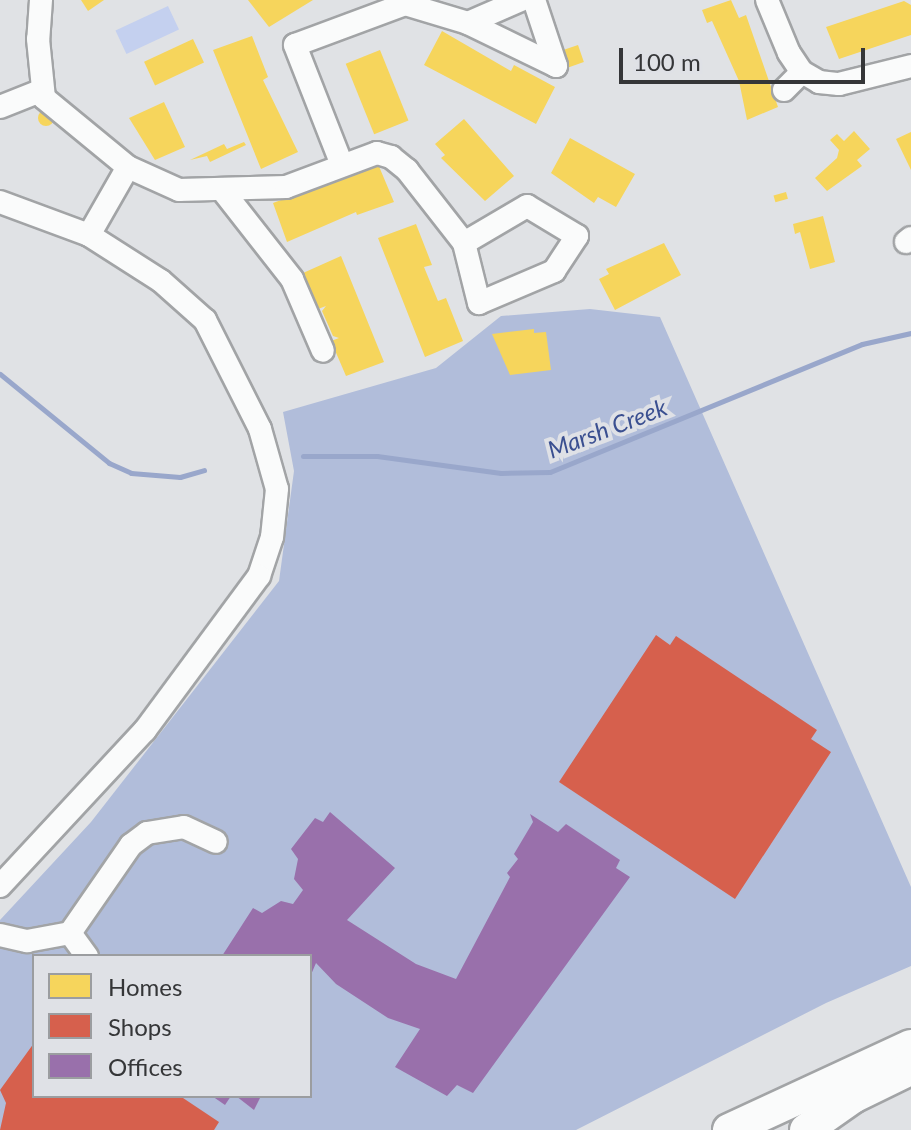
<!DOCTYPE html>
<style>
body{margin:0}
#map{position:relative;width:911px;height:1130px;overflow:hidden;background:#e0e2e5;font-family:Lato,sans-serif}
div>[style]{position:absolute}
.green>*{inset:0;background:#c4d0ef;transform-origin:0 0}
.forest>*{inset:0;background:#b1bdda}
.homes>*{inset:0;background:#f6d55c;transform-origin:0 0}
.round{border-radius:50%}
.shops>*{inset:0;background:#d6604d}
.offices>*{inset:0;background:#9970ab}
.stream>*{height:5px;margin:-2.5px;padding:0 2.5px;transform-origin:2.5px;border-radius:2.5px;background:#99a7cb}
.roads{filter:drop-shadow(2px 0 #a2a4a6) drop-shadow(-2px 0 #a2a4a6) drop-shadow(0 2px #a2a4a6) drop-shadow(0 -2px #a2a4a6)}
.minor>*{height:22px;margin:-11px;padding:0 11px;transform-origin:11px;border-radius:11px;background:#fafbfb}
.highway>*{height:32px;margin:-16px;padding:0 16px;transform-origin:16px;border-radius:16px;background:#fafbfb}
span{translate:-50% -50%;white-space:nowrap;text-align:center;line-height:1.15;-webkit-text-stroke:8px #dfe1e6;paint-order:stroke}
.water-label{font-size:24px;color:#3a4f90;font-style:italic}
.legend{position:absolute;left:32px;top:954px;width:280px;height:144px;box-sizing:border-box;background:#dfe1e6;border:2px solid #9b9da0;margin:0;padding:10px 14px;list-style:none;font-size:24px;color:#353638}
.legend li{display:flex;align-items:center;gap:16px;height:40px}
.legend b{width:40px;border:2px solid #9b9da0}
.scale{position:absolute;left:619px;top:48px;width:246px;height:36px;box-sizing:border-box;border:4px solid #353638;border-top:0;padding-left:10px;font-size:24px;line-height:28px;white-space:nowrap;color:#353638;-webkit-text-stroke:6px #dfe1e6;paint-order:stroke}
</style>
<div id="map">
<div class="green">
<i style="left:168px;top:6px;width:26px;height:58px;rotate:65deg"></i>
</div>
<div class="forest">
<i style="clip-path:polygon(evenodd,590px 309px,660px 317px,911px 887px,911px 966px,826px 1003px,576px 1130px,0 1130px,0 920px,91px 822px,279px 581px,294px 471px,283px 412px,436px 368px,501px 316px,590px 309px,34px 956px,310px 956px,310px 1096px,34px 1096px,34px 956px)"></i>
</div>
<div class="homes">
<i style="clip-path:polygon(81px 0,104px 0,88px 11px)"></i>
<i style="clip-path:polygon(248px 0,313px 0,269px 27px)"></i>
<i style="clip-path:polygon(731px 0,739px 18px,746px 15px,778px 107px,747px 120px,739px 81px,712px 21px,707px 23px,702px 10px)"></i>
<i style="clip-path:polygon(904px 1px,911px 5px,911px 35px,839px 59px,826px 27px)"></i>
<i style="clip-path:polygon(442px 31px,511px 71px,514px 65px,555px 87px,536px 124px,424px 65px)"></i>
<i style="clip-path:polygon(252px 36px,268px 77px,263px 80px,298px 152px,261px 169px,213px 50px)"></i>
<i style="left:193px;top:39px;width:26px;height:54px;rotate:65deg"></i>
<i style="left:578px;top:45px;width:18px;height:18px;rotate:71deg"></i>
<i style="left:380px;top:50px;width:76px;height:37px;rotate:68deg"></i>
<i style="clip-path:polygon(164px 102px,185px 147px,155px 160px,129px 118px)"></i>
<i class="round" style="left:38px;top:110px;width:16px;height:16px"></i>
<i style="clip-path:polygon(464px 119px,514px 176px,485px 201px,441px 158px,445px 155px,435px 144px)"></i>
<i style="clip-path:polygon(854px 131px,870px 149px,857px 160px,862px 166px,827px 191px,815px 178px,837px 158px,839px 150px,830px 140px,837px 134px,844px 141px)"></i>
<i style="clip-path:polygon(911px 132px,911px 170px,896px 139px)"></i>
<i style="clip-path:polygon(570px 138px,635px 174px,616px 207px,598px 197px,594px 203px,551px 173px)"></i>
<i style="clip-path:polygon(244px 142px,246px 145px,210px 162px,207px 156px,190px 160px,224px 144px,227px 149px)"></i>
<i style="clip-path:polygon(378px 164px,394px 202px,357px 215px,356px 212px,287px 242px,273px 203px)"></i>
<i style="left:786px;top:192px;width:7px;height:13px;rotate:74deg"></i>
<i style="clip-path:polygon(823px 216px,835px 262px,810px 269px,800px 232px,795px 234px,793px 224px)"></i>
<i style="clip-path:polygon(416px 224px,432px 265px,424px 267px,438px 301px,446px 298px,463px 341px,425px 357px,378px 238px)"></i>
<i style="clip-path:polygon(664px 243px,681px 275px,615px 310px,599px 279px,609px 274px,606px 269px)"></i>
<i style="clip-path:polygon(341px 256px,384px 362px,346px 376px,331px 341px,339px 338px,333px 336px,322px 311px,326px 306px,318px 309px,303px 273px)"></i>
<i style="clip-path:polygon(534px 329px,534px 333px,546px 332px,551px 370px,510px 375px,492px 334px)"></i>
</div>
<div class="shops">
<i style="clip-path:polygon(656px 635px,670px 645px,676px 636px,817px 730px,811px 739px,831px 752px,735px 899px,559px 782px)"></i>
<i style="clip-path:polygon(34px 1043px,34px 1096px,180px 1096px,219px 1122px,214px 1130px,0 1130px,6px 1103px,0 1090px)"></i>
</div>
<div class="offices">
<i style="clip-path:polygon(330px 812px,395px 868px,347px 920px,416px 964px,456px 979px,510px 877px,507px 873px,518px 859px,514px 854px,533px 822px,530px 814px,558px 832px,566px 824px,620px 860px,616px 868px,630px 877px,473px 1093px,457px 1085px,447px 1096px,395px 1067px,420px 1029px,388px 1018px,336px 984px,316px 963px,310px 977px,310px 956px,222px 956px,253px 908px,262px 913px,281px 901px,293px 904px,303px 890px,294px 879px,298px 859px,291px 849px,315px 818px,323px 822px)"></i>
<i style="clip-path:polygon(212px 1096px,231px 1096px,225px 1105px)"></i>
<i style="clip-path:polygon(236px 1096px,261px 1096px,254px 1110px)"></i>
</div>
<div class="stream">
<i style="left:0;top:374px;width:141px;rotate:39.2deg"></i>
<i style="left:109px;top:463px;width:24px;rotate:24deg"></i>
<i style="left:131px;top:473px;width:49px;rotate:4.7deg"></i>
<i style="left:180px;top:477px;width:25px;rotate:-16deg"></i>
<i style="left:303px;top:456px;width:74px"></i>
<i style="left:377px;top:456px;width:125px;rotate:7.8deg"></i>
<i style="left:501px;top:473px;width:49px;rotate:-1.2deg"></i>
<i style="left:550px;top:472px;width:337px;rotate:-22.3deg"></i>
<i style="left:862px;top:344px;width:50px;rotate:-12.7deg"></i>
</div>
<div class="roads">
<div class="minor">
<i style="left:41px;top:0;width:39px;rotate:94deg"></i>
<i style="left:38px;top:39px;width:59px;rotate:84.2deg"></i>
<i style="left:44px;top:98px;width:109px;rotate:39.4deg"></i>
<i style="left:128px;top:167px;width:56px;rotate:24.3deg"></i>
<i style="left:179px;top:190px;width:107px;rotate:-1.6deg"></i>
<i style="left:286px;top:187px;width:97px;rotate:-20.5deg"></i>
<i style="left:377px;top:153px;width:15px;rotate:16deg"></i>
<i style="left:391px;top:157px;width:21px;rotate:39deg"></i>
<i style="left:407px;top:170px;width:93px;rotate:52deg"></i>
<i style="left:464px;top:243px;width:62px;rotate:76deg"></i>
<i style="left:479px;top:303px;width:82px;rotate:-23.1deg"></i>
<i style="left:554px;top:271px;width:42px;rotate:-56.7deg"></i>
<i style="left:577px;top:236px;width:58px;rotate:-149deg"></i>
<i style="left:527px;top:206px;width:73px;rotate:149.6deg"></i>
<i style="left:767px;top:0;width:57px;rotate:67.5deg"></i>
<i style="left:789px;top:53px;width:23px;rotate:56deg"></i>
<i style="left:802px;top:72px;width:20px;rotate:30deg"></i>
<i style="left:819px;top:82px;width:20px;rotate:6deg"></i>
<i style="left:839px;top:84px;width:74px;rotate:-14deg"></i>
<i style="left:468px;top:23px;width:58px;rotate:-23.5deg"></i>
<i style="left:784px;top:90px;width:25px;rotate:-45deg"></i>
<i style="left:0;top:107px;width:46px;rotate:-21.6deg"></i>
<i style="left:342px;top:165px;width:129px;rotate:-111.4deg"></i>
<i style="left:295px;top:45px;width:117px;rotate:-20.4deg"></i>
<i style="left:405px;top:4px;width:66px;rotate:16.8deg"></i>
<i style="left:468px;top:23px;width:98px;rotate:26deg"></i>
<i style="left:556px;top:66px;width:70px;rotate:-108.4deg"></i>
<i style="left:223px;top:191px;width:112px;rotate:51.9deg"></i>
<i style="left:292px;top:279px;width:78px;rotate:66.7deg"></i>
<i style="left:0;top:202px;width:95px;rotate:20.3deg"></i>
<i style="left:89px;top:235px;width:85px;rotate:32.6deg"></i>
<i style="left:161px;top:281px;width:59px;rotate:41.6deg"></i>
<i style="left:205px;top:320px;width:122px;rotate:63.2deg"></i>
<i style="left:260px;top:429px;width:62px;rotate:74.2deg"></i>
<i style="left:277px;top:489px;width:48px;rotate:95.9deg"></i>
<i style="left:272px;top:537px;width:41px;rotate:108.4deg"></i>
<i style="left:259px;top:576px;width:192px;rotate:126.5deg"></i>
<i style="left:145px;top:730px;width:213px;rotate:132.9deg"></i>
<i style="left:89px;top:235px;width:78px;rotate:-60.2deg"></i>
<i style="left:906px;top:242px;width:6px;rotate:-39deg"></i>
<i style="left:70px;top:933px;width:29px;rotate:54deg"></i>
<i style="left:0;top:935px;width:28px;rotate:13deg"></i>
<i style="left:27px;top:941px;width:44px;rotate:-10.5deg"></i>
<i style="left:70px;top:933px;width:107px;rotate:-55.3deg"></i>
<i style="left:131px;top:845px;width:20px;rotate:-37deg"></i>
<i style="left:147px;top:833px;width:37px;rotate:-9deg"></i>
<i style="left:184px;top:827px;width:35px;rotate:25deg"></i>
</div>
<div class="highway">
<i style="left:729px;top:1130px;width:200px;rotate:-24.8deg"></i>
<i style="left:806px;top:1130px;width:57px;rotate:-35.1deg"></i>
<i style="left:853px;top:1097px;width:57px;rotate:-26.1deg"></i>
</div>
</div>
<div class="water-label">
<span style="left:607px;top:428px;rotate:-21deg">Marsh Creek</span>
</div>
<ul class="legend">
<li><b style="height:22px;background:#f6d55c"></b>Homes</li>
<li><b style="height:22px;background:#d6604d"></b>Shops</li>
<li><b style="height:22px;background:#9970ab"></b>Offices</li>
</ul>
<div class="scale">100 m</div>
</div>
